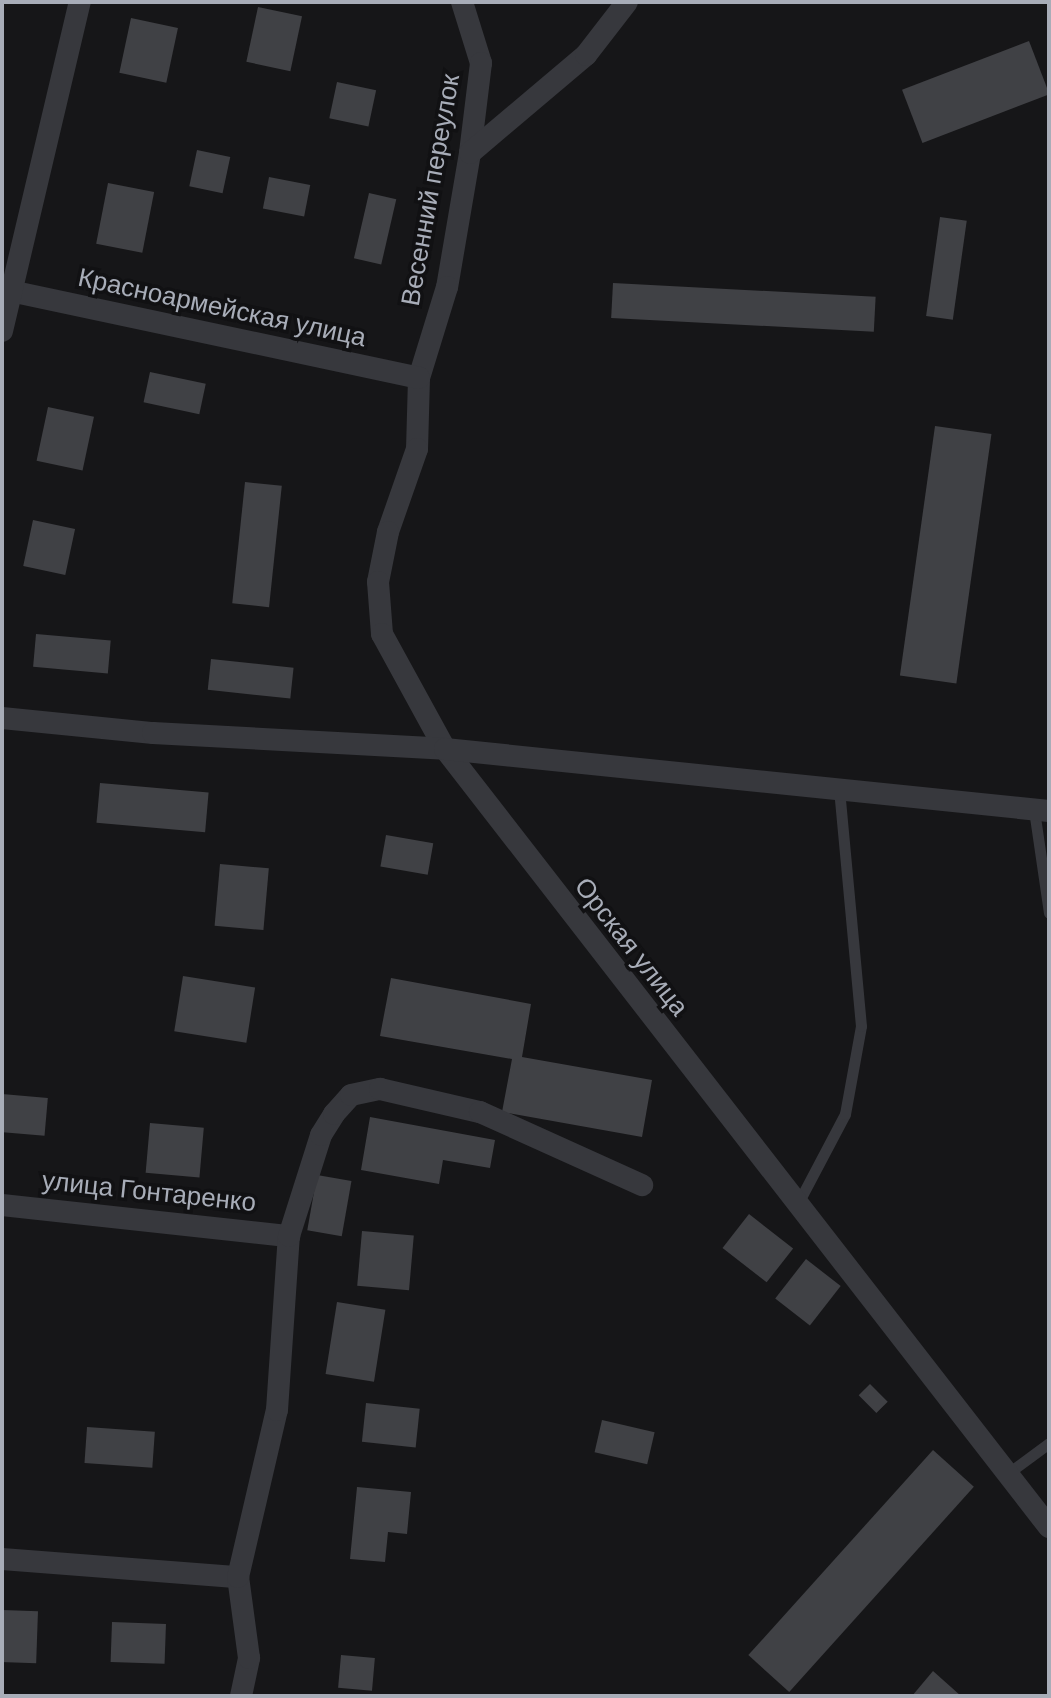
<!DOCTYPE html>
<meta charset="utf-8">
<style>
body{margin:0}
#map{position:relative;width:1051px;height:1698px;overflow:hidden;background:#161618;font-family:"DM Sans",sans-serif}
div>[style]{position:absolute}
.building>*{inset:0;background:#404145;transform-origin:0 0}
.lane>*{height:11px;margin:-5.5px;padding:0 5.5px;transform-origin:5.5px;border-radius:5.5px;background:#37383d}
.street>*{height:22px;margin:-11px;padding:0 11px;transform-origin:11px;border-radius:11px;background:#37383d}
span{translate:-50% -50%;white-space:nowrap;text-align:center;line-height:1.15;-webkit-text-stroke:7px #111113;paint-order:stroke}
.street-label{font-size:26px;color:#a8adb8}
.frame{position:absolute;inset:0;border:4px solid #a8adb8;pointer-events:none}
</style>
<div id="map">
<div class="building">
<i style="left:258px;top:7px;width:45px;height:56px;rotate:12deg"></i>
<i style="left:131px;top:18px;width:48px;height:56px;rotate:12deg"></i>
<i style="left:1029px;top:41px;width:57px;height:136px;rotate:69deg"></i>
<i style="left:337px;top:82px;width:40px;height:37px;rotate:12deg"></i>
<i style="left:197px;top:150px;width:34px;height:37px;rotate:12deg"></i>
<i style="left:269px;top:177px;width:42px;height:32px;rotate:11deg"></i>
<i style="left:108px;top:183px;width:47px;height:62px;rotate:11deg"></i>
<i style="left:369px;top:193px;width:28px;height:67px;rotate:13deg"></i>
<i style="left:940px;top:217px;width:27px;height:100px;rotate:8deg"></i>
<i style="left:613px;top:283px;width:263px;height:35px;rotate:3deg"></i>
<i style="left:150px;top:372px;width:57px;height:31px;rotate:12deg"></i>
<i style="left:48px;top:407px;width:47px;height:55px;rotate:12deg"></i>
<i style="left:935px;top:426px;width:57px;height:252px;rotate:8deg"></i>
<i style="left:245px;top:482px;width:37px;height:122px;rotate:6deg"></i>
<i style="left:33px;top:520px;width:43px;height:47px;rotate:12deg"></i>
<i style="left:36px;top:634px;width:75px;height:33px;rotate:5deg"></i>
<i style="left:211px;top:659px;width:83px;height:31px;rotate:6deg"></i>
<i style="left:100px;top:783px;width:109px;height:40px;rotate:5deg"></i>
<i style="left:386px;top:835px;width:48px;height:32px;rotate:10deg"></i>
<i style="left:220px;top:864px;width:49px;height:62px;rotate:5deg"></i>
<i style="left:183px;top:976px;width:73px;height:56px;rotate:9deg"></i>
<i style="clip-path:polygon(391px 978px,531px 1004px,522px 1057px,652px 1080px,642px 1137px,502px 1112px,512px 1059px,380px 1036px)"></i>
<i style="left:2px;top:1094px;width:46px;height:38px;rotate:5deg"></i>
<i style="clip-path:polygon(370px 1117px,495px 1140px,490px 1168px,443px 1160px,439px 1184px,361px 1170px)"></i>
<i style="left:150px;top:1123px;width:54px;height:50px;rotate:5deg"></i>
<i style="left:317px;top:1175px;width:35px;height:56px;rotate:10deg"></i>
<i style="left:749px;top:1214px;width:56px;height:43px;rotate:38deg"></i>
<i style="left:362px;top:1231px;width:52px;height:55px;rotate:5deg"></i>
<i style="left:806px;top:1259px;width:44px;height:50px;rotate:38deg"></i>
<i style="left:337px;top:1302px;width:49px;height:73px;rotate:9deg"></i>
<i style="left:870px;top:1384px;width:25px;height:16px;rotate:45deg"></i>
<i style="left:366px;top:1403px;width:54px;height:39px;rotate:6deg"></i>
<i style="left:602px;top:1420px;width:54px;height:33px;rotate:13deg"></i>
<i style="left:87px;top:1427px;width:68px;height:36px;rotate:4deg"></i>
<i style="left:933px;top:1450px;width:55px;height:276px;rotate:42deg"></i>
<i style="clip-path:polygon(357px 1487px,411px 1492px,407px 1534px,388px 1532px,385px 1562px,350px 1559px)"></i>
<i style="left:2px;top:1610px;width:36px;height:52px;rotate:2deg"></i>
<i style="left:112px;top:1622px;width:54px;height:40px;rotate:2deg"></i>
<i style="left:341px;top:1655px;width:34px;height:33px;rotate:5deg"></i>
<i style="clip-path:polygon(933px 1671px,961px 1696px,912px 1696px)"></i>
</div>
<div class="lane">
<i style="left:1034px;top:810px;width:104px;rotate:81.7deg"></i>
<i style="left:796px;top:1207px;width:105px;rotate:-62.2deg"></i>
<i style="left:845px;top:1114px;width:89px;rotate:-79.7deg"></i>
<i style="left:861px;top:1026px;width:236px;rotate:-95.3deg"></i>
<i style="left:1007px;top:1474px;width:52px;rotate:-36.4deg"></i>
</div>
<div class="street">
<i style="left:462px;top:2px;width:64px;rotate:72.7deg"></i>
<i style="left:481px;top:63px;width:91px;rotate:97deg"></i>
<i style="left:470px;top:153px;width:136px;rotate:99.7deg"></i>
<i style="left:447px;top:287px;width:95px;rotate:107.1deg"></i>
<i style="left:419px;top:378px;width:71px;rotate:91.6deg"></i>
<i style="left:417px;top:449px;width:88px;rotate:109.3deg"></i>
<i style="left:388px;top:532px;width:51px;rotate:101.3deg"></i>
<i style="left:378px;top:582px;width:52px;rotate:85.6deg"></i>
<i style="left:382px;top:634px;width:131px;rotate:61.3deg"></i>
<i style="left:445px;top:749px;width:985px;rotate:52.18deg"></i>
<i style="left:470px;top:153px;width:152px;rotate:-40.2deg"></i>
<i style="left:586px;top:55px;width:67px;rotate:-52.3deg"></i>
<i style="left:15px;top:292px;width:413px;rotate:12deg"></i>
<i style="left:2px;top:331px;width:338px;rotate:-76.7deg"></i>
<i style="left:2px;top:718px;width:152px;rotate:5.7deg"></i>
<i style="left:153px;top:733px;width:292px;rotate:3.1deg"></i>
<i style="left:445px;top:749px;width:607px;rotate:5.86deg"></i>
<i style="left:2px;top:1205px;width:289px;rotate:6.2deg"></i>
<i style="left:2px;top:1559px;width:237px;rotate:4.4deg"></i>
<i style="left:241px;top:1696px;width:39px;rotate:-78deg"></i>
<i style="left:249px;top:1658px;width:82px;rotate:-97.7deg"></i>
<i style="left:238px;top:1577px;width:171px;rotate:-76.9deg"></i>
<i style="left:277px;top:1410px;width:174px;rotate:-86.1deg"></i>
<i style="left:289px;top:1236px;width:106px;rotate:-72.4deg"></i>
<i style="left:321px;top:1135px;width:25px;rotate:-58deg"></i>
<i style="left:334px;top:1114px;width:25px;rotate:-48deg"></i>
<i style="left:351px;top:1095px;width:30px;rotate:-12deg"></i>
<i style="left:380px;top:1089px;width:103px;rotate:13deg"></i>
<i style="left:480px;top:1112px;width:178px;rotate:24.3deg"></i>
</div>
<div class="street-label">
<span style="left:431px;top:190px;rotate:-80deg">Весенний переулок</span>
<span style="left:222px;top:308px;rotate:12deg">Красноармейская улица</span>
<span style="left:631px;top:947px;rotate:52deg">Орская улица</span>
<span style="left:149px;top:1192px;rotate:6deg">улица Гонтаренко</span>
</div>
<div class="frame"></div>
</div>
